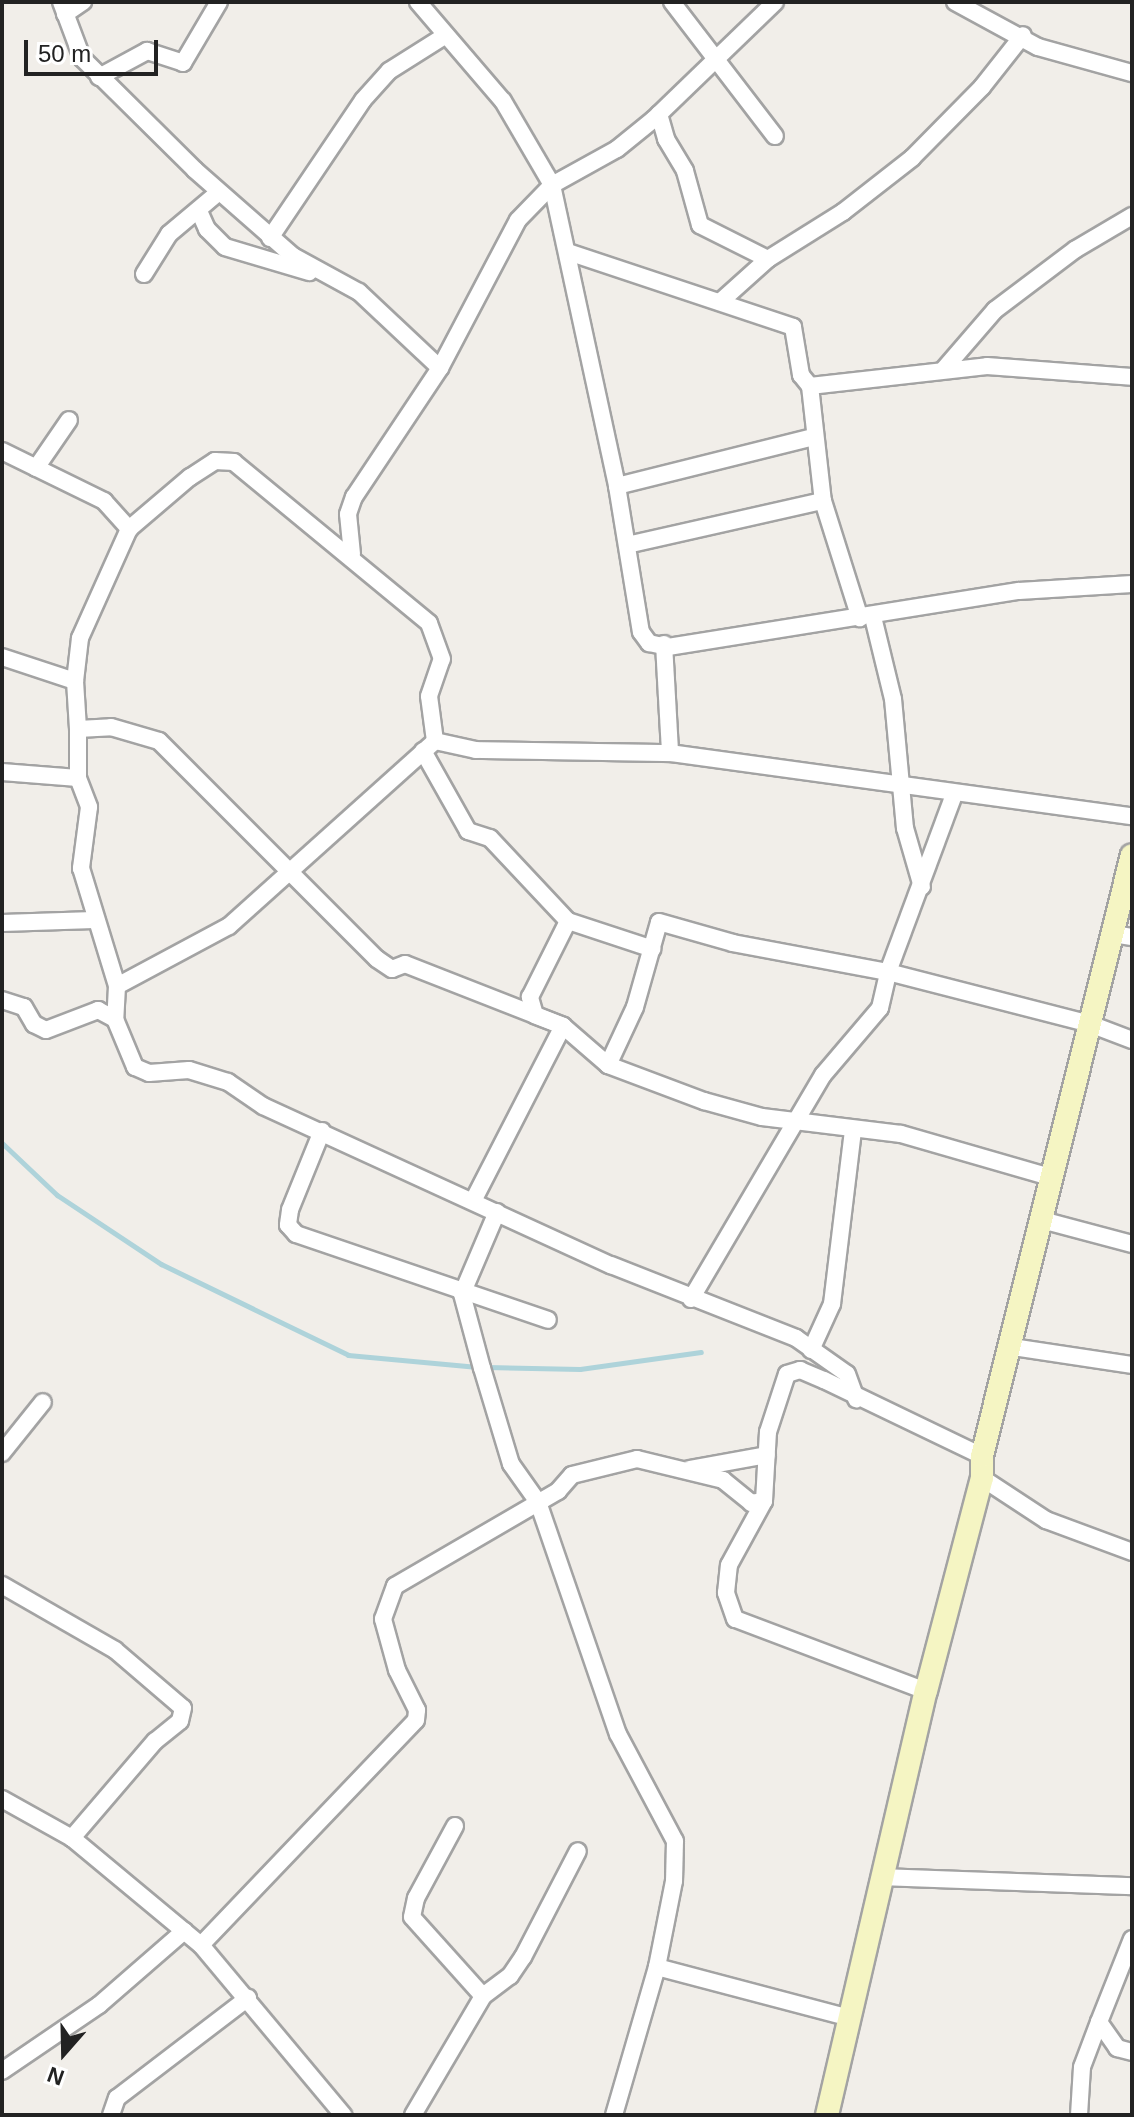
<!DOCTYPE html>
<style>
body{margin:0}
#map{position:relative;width:1134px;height:2117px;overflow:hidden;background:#f1eee9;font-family:Arial,sans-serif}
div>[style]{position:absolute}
.stream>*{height:5px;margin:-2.5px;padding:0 2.5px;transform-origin:2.5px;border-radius:2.5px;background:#aed3da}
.roads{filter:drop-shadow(2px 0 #a3a3a3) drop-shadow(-2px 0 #a3a3a3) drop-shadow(0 2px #a3a3a3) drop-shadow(0 -2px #a3a3a3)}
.minor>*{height:16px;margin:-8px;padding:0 8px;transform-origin:8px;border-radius:8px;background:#fff}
.secondary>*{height:22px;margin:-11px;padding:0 11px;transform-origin:11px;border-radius:11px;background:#f5f5c3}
span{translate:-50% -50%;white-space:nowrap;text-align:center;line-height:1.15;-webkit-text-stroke:6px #fff;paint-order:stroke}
.frame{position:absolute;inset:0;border:4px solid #222;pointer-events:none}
.north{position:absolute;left:24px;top:2013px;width:80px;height:80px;-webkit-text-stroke:6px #fff;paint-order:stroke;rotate:200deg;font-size:22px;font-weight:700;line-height:32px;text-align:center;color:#222}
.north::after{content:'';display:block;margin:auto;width:28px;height:36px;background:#222;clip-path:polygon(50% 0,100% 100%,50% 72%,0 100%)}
.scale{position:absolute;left:24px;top:40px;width:134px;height:36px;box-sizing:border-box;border:4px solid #222;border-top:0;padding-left:10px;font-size:24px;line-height:28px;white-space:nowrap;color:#222;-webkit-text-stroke:6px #fff;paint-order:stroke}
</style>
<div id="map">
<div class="stream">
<i style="left:2px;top:1143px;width:76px;rotate:43.4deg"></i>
<i style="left:57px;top:1195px;width:125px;rotate:33.6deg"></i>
<i style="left:161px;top:1264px;width:208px;rotate:25.9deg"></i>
<i style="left:348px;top:1355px;width:130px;rotate:5.3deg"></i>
<i style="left:487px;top:1367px;width:93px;rotate:1.2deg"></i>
<i style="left:580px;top:1369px;width:122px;rotate:-8deg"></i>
</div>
<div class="roads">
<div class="minor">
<i style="left:61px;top:2px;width:60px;rotate:69.4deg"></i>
<i style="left:82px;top:58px;width:159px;rotate:44.7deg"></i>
<i style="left:195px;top:170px;width:130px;rotate:41.3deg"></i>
<i style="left:293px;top:256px;width:75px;rotate:28.6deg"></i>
<i style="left:359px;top:292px;width:111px;rotate:43.2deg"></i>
<i style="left:418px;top:2px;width:130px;rotate:49.4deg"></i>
<i style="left:503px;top:101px;width:97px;rotate:59.7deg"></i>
<i style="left:552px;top:185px;width:308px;rotate:77.8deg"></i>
<i style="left:617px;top:486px;width:148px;rotate:80.7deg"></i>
<i style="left:641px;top:632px;width:14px;rotate:54deg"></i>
<i style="left:649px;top:643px;width:19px;rotate:12deg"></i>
<i style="left:668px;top:647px;width:355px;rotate:-9.1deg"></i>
<i style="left:1019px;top:591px;width:113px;rotate:-3.5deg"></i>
<i style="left:672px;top:2px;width:169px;rotate:52.5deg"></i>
<i style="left:955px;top:2px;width:94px;rotate:28.5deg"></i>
<i style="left:1038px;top:47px;width:98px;rotate:15.5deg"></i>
<i style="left:65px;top:14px;width:22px;rotate:-34deg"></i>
<i style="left:99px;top:77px;width:55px;rotate:-28.4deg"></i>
<i style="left:147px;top:51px;width:38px;rotate:18deg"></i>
<i style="left:183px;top:63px;width:71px;rotate:-59.5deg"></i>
<i style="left:659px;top:114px;width:26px;rotate:74deg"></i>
<i style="left:666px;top:139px;width:37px;rotate:59deg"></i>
<i style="left:685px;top:171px;width:56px;rotate:74.5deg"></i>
<i style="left:700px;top:225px;width:76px;rotate:26.6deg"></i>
<i style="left:199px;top:211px;width:20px;rotate:66deg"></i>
<i style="left:207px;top:229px;width:25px;rotate:45deg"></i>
<i style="left:225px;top:247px;width:88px;rotate:16.6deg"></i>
<i style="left:270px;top:238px;width:166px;rotate:-56deg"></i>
<i style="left:363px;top:100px;width:39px;rotate:-48deg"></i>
<i style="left:389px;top:71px;width:67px;rotate:-32.3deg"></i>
<i style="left:571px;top:253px;width:234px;rotate:18.4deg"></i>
<i style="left:793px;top:327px;width:49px;rotate:80.5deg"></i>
<i style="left:801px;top:375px;width:14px;rotate:51deg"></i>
<i style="left:810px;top:386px;width:116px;rotate:83.6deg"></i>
<i style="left:823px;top:501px;width:123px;rotate:72.5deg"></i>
<i style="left:144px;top:274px;width:47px;rotate:-58deg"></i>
<i style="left:169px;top:234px;width:65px;rotate:-40deg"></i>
<i style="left:720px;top:302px;width:64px;rotate:-41.9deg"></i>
<i style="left:768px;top:259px;width:89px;rotate:-32.1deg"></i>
<i style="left:843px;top:212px;width:88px;rotate:-38deg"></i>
<i style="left:912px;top:158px;width:100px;rotate:-45.4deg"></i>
<i style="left:982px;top:87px;width:66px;rotate:-51.7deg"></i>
<i style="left:944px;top:369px;width:78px;rotate:-49.2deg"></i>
<i style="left:995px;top:310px;width:101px;rotate:-37deg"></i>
<i style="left:1076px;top:249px;width:65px;rotate:-30.5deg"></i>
<i style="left:810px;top:386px;width:178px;rotate:-6.4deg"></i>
<i style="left:987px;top:366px;width:145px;rotate:4.3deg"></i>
<i style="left:2px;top:451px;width:114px;rotate:26.1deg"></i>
<i style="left:104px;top:501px;width:38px;rotate:48deg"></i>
<i style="left:36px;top:468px;width:58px;rotate:-55.5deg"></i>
<i style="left:617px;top:486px;width:202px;rotate:-14deg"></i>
<i style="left:627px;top:545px;width:201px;rotate:-12.7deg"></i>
<i style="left:352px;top:554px;width:40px;rotate:-95.7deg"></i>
<i style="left:348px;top:514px;width:18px;rotate:-71deg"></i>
<i style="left:354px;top:497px;width:155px;rotate:-56.3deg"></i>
<i style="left:440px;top:368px;width:167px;rotate:-62.2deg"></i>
<i style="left:518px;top:220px;width:49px;rotate:-45.8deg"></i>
<i style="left:552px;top:185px;width:74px;rotate:-29deg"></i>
<i style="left:617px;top:149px;width:48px;rotate:-39deg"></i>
<i style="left:654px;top:119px;width:168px;rotate:-44deg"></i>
<i style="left:873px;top:617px;width:84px;rotate:76.3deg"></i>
<i style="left:893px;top:699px;width:130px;rotate:84.7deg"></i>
<i style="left:905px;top:828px;width:61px;rotate:73.9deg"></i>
<i style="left:664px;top:644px;width:109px;rotate:86.8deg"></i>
<i style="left:2px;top:657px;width:77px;rotate:18.2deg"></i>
<i style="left:78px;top:729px;width:49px;rotate:90deg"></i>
<i style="left:78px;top:778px;width:31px;rotate:69deg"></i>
<i style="left:89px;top:807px;width:62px;rotate:97.5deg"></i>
<i style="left:81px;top:868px;width:123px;rotate:73deg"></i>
<i style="left:117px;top:986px;width:33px;rotate:93deg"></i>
<i style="left:115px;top:1019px;width:52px;rotate:67.4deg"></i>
<i style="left:135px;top:1067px;width:15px;rotate:23deg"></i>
<i style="left:149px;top:1073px;width:40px;rotate:-4.3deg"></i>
<i style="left:189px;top:1070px;width:41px;rotate:17.1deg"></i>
<i style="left:228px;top:1082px;width:42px;rotate:34.4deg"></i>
<i style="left:263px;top:1106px;width:383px;rotate:24.6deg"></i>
<i style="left:611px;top:1265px;width:199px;rotate:21.5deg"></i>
<i style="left:796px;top:1338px;width:62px;rotate:35.2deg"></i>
<i style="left:847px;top:1374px;width:27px;rotate:70deg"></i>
<i style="left:435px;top:741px;width:45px;rotate:-97.6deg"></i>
<i style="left:429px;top:696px;width:39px;rotate:-71deg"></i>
<i style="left:442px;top:659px;width:38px;rotate:-110deg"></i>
<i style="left:429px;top:623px;width:253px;rotate:-140.5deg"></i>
<i style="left:234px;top:462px;width:19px;rotate:-177deg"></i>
<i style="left:215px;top:461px;width:30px;rotate:147deg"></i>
<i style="left:190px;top:477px;width:80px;rotate:139.6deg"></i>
<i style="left:129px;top:529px;width:120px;rotate:114.2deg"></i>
<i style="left:80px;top:638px;width:43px;rotate:96.6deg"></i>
<i style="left:75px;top:681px;width:48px;rotate:86.4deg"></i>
<i style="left:78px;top:729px;width:33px;rotate:-3deg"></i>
<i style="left:111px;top:727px;width:50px;rotate:16.3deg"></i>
<i style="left:159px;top:741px;width:308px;rotate:45deg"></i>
<i style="left:377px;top:959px;width:18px;rotate:34deg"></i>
<i style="left:392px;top:969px;width:14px;rotate:-21deg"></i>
<i style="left:405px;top:964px;width:170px;rotate:21.4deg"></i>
<i style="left:563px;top:1026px;width:60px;rotate:40.9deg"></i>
<i style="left:608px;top:1065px;width:103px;rotate:20.6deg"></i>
<i style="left:704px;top:1101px;width:60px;rotate:15.4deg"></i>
<i style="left:762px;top:1117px;width:140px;rotate:7deg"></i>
<i style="left:901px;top:1134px;width:158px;rotate:16.1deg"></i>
<i style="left:435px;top:741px;width:42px;rotate:12.4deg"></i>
<i style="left:476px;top:750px;width:194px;rotate:0.9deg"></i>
<i style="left:670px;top:753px;width:466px;rotate:7.8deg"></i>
<i style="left:423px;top:751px;width:92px;rotate:60.6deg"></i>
<i style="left:468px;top:831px;width:23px;rotate:18deg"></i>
<i style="left:490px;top:838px;width:114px;rotate:46.8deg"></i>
<i style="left:568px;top:921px;width:89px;rotate:18.2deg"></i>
<i style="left:2px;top:772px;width:76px;rotate:4.5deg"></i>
<i style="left:2px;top:923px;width:92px;rotate:-1.9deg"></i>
<i style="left:1113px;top:934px;width:19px;rotate:9deg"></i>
<i style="left:117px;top:986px;width:127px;rotate:-28.2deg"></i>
<i style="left:229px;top:926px;width:277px;rotate:-41.9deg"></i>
<i style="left:2px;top:1000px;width:23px;rotate:18deg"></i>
<i style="left:24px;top:1007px;width:20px;rotate:60deg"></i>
<i style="left:34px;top:1024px;width:13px;rotate:27deg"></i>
<i style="left:46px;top:1030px;width:56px;rotate:-21deg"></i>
<i style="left:98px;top:1010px;width:19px;rotate:28deg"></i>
<i style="left:608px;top:1065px;width:64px;rotate:-65deg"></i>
<i style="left:635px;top:1007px;width:88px;rotate:-74.2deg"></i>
<i style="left:659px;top:922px;width:77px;rotate:15.8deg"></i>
<i style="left:733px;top:943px;width:158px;rotate:10.6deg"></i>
<i style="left:888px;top:972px;width:209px;rotate:14.4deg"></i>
<i style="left:1090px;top:1024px;width:45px;rotate:20.9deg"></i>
<i style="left:322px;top:1131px;width:85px;rotate:112.1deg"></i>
<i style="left:290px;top:1210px;width:15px;rotate:98deg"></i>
<i style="left:288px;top:1225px;width:12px;rotate:48deg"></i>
<i style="left:296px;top:1234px;width:266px;rotate:18.8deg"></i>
<i style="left:473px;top:1201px;width:197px;rotate:-62.8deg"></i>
<i style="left:563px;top:1026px;width:30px;rotate:-159deg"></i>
<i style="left:535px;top:1015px;width:19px;rotate:-106deg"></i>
<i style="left:530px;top:997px;width:85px;rotate:-63.4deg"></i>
<i style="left:497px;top:1212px;width:89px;rotate:113.1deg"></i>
<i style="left:462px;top:1294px;width:77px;rotate:74.9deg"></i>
<i style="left:482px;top:1368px;width:100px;rotate:73.2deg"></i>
<i style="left:511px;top:1464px;width:47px;rotate:54.6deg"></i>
<i style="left:538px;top:1502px;width:245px;rotate:71deg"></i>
<i style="left:618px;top:1734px;width:121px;rotate:62deg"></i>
<i style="left:675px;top:1841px;width:40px;rotate:91.4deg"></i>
<i style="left:674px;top:1881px;width:88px;rotate:101.2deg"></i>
<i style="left:657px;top:1967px;width:154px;rotate:106.2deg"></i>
<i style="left:1042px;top:1220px;width:93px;rotate:14.9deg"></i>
<i style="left:691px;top:1299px;width:260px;rotate:-59.5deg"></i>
<i style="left:823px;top:1075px;width:88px;rotate:-49.6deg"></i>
<i style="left:880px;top:1008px;width:37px;rotate:-77deg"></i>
<i style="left:888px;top:972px;width:189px;rotate:-69.6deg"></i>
<i style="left:1013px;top:1347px;width:120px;rotate:8.6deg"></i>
<i style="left:811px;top:1350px;width:51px;rotate:-65.5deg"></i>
<i style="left:832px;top:1304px;width:174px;rotate:-83.1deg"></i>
<i style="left:2px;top:1453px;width:65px;rotate:-51.2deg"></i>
<i style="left:690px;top:1469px;width:78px;rotate:-10.3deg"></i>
<i style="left:982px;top:1478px;width:77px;rotate:33.3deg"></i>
<i style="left:1046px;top:1520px;width:92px;rotate:20.4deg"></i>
<i style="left:2px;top:1585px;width:130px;rotate:29.9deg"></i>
<i style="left:115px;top:1650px;width:89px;rotate:40.5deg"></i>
<i style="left:183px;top:1708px;width:13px;rotate:103deg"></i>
<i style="left:180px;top:1721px;width:32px;rotate:141deg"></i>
<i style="left:155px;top:1741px;width:128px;rotate:130.6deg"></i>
<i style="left:926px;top:1691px;width:204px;rotate:-159.3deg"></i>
<i style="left:735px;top:1619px;width:28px;rotate:-109deg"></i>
<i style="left:726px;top:1593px;width:28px;rotate:-84deg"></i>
<i style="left:729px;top:1565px;width:73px;rotate:-61.3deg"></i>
<i style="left:764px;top:1501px;width:69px;rotate:-86.7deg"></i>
<i style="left:768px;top:1432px;width:61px;rotate:-71.9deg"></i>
<i style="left:787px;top:1374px;width:14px;rotate:-17deg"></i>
<i style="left:800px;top:1370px;width:26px;rotate:23deg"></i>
<i style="left:824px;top:1380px;width:175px;rotate:25.7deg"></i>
<i style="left:2px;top:1799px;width:80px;rotate:29.1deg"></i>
<i style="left:72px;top:1838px;width:168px;rotate:39.7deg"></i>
<i style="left:201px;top:1945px;width:222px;rotate:50.1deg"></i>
<i style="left:455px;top:1826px;width:82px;rotate:118.4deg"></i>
<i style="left:416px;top:1898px;width:19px;rotate:102deg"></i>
<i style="left:412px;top:1917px;width:106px;rotate:48.1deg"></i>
<i style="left:881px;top:1877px;width:251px;rotate:2.1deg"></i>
<i style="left:1132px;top:1939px;width:89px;rotate:111.7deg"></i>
<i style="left:1099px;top:2022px;width:32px;rotate:55deg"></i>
<i style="left:1117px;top:2048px;width:16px;rotate:15deg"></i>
<i style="left:201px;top:1945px;width:311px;rotate:-46.3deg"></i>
<i style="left:416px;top:1720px;width:10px;rotate:-84deg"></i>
<i style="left:417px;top:1710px;width:45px;rotate:-116.6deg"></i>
<i style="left:397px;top:1670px;width:53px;rotate:-105.4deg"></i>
<i style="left:383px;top:1619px;width:35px;rotate:-70deg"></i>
<i style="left:395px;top:1586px;width:189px;rotate:-30.2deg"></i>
<i style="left:558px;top:1491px;width:21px;rotate:-49deg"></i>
<i style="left:572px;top:1475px;width:67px;rotate:-13.8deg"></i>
<i style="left:637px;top:1459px;width:89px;rotate:13.7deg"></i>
<i style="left:723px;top:1480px;width:36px;rotate:39deg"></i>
<i style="left:751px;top:1503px;width:13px;rotate:-9deg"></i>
<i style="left:657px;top:1967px;width:200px;rotate:14.8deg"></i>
<i style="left:2px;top:2071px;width:117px;rotate:-34.2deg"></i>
<i style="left:99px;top:2005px;width:113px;rotate:-41deg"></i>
<i style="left:111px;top:2115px;width:18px;rotate:-71deg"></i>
<i style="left:117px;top:2098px;width:165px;rotate:-37.4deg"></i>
<i style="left:413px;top:2115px;width:138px;rotate:-59.5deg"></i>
<i style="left:483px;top:1996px;width:34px;rotate:-37deg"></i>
<i style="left:510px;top:1976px;width:23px;rotate:-56deg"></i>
<i style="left:523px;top:1957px;width:119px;rotate:-62.6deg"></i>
<i style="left:1079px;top:2115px;width:48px;rotate:-86.4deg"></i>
<i style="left:1082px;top:2067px;width:48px;rotate:-69.3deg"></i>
</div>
<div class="secondary">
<i style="left:827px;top:2115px;width:435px;rotate:-76.9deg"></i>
<i style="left:926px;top:1691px;width:220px;rotate:-75.3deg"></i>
<i style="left:982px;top:1478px;width:22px;rotate:-90deg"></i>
<i style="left:982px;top:1456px;width:619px;rotate:-75.99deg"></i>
</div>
</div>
<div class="frame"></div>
<div class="north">N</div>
<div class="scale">50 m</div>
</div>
